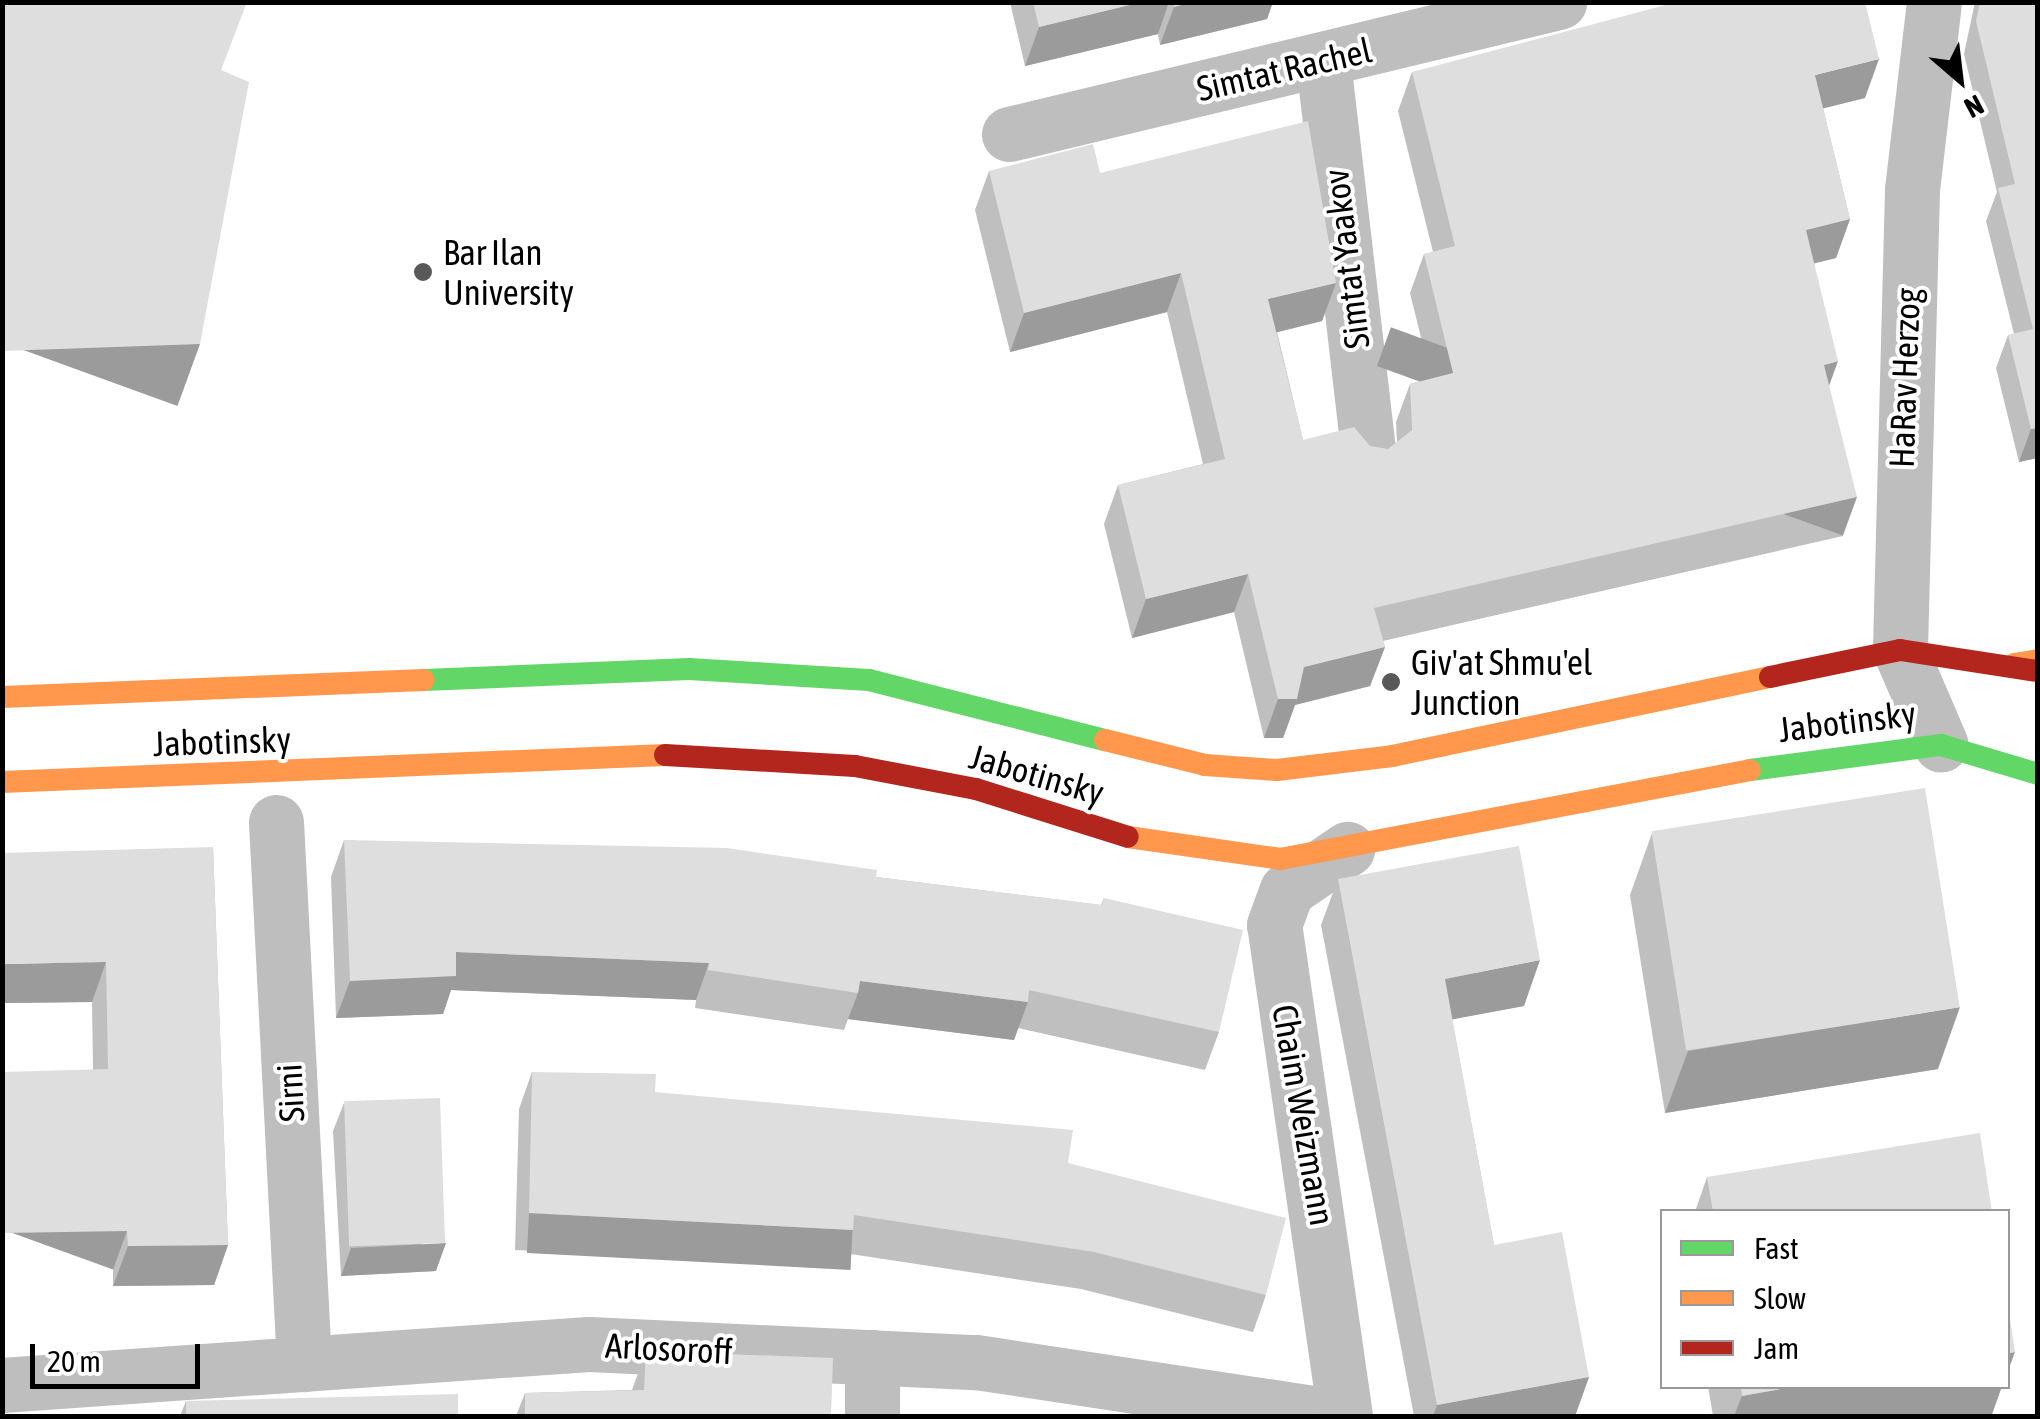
<!DOCTYPE html>
<style>
body{margin:0}
#map{position:relative;width:2040px;height:1419px;overflow:hidden;background:#fff;font-family:"Asap Condensed",sans-serif}
div>[style]{position:absolute}
.street>*{height:55px;margin:-27.5px;padding:0 27.5px;transform-origin:27.5px;border-radius:27.5px;background:#bebebe}
.fast>*{height:22px;margin:-11px;padding:0 11px;transform-origin:11px;border-radius:11px;background:#63d668}
.slow>*{height:22px;margin:-11px;padding:0 11px;transform-origin:11px;border-radius:11px;background:#ff974d}
.jam>*{height:22px;margin:-11px;padding:0 11px;transform-origin:11px;border-radius:11px;background:#b3261e}
.wall>*{inset:0;background:#bfbfbf}
.shaded-wall>*{inset:0;background:#9b9b9b;transform-origin:0 0}
.building>*{inset:0;background:#dedede;transform-origin:0 0}
.dots>*{width:28px;height:28px;translate:-50% -50%;box-sizing:border-box;border:5px solid #fff;border-radius:50%}
span{translate:-50% -50%;white-space:nowrap;text-align:center;line-height:1.15;-webkit-text-stroke:8px #fff;paint-order:stroke}
.street-label{font-size:35px;color:#000}
.poi-label{font-size:35px;color:#000}
.left{translate:0 -50%;text-align:left}
.frame{position:absolute;inset:0;border:5px solid #000;pointer-events:none}
.legend{position:absolute;left:1660px;top:1209px;width:350px;height:180px;box-sizing:border-box;background:#fff;border:2px solid #999;margin:0;padding:12px 18px;list-style:none;font-size:30px;color:#000}
.legend li{display:flex;align-items:center;gap:20px;height:50px}
.legend b{width:50px;border:2px solid #999}
.north{position:absolute;left:1910px;top:30px;width:100px;height:100px;-webkit-text-stroke:8px #fff;paint-order:stroke;rotate:152deg;font-size:28px;font-weight:700;line-height:40px;text-align:center;color:#000}
.north::after{content:'';display:block;margin:auto;width:35px;height:45px;background:#000;clip-path:polygon(50% 0,100% 100%,50% 72%,0 100%)}
.scale{position:absolute;left:30px;top:1344px;width:170px;height:45px;box-sizing:border-box;border:5px solid #000;border-top:0;padding-left:12px;font-size:30px;line-height:35px;white-space:nowrap;color:#000;-webkit-text-stroke:8px #fff;paint-order:stroke}
</style>
<div id="map">
<div class="street">
<i style="left:1934px;top:2px;width:189px;rotate:96.7deg"></i>
<i style="left:1912px;top:190px;width:460px;rotate:91.5deg"></i>
<i style="left:1900px;top:650px;width:103px;rotate:66.7deg"></i>
<i style="left:1323px;top:61px;width:399px;rotate:83.4deg"></i>
<i style="left:1009px;top:134px;width:566px;rotate:-13.5deg"></i>
<i style="left:276px;top:822px;width:543px;rotate:87.04deg"></i>
<i style="left:872px;top:1357px;width:59px;rotate:90deg"></i>
<i style="left:2px;top:1385px;width:588px;rotate:-4deg"></i>
<i style="left:589px;top:1344px;width:387px;rotate:2.7deg"></i>
<i style="left:976px;top:1362px;width:360px;rotate:8.6deg"></i>
<i style="left:1345px;top:1416px;width:496px;rotate:-98.2deg"></i>
<i style="left:1274px;top:925px;width:37px;rotate:-70deg"></i>
<i style="left:1287px;top:890px;width:73px;rotate:-34.3deg"></i>
</div>
<div class="fast">
<i style="left:424px;top:680px;width:265px;rotate:-2.4deg"></i>
<i style="left:689px;top:669px;width:180px;rotate:3.5deg"></i>
<i style="left:869px;top:680px;width:244px;rotate:14.3deg"></i>
<i style="left:1750px;top:770px;width:193px;rotate:-7.5deg"></i>
<i style="left:1941px;top:745px;width:101px;rotate:16.6deg"></i>
</div>
<div class="slow">
<i style="left:2014px;top:664px;width:24px;rotate:-9deg"></i>
<i style="left:2px;top:697px;width:422px;rotate:-2.3deg"></i>
<i style="left:1105px;top:740px;width:103px;rotate:14deg"></i>
<i style="left:1205px;top:765px;width:72px;rotate:4deg"></i>
<i style="left:1277px;top:770px;width:116px;rotate:-6.9deg"></i>
<i style="left:1392px;top:756px;width:386px;rotate:-11.8deg"></i>
<i style="left:2px;top:782px;width:664px;rotate:-2.33deg"></i>
<i style="left:1128px;top:837px;width:154px;rotate:8.2deg"></i>
<i style="left:1280px;top:859px;width:478px;rotate:-10.7deg"></i>
</div>
<div class="jam">
<i style="left:1770px;top:677px;width:133px;rotate:-11.7deg"></i>
<i style="left:1900px;top:650px;width:140px;rotate:8.7deg"></i>
<i style="left:665px;top:755px;width:190px;rotate:3.3deg"></i>
<i style="left:855px;top:766px;width:123px;rotate:10.8deg"></i>
<i style="left:976px;top:789px;width:159px;rotate:17.5deg"></i>
</div>
<div class="wall">
<i style="clip-path:polygon(1010px 2px,1273px 2px,1267px 19px,1160px 45px,1158px 34px,1025px 66px)"></i>
<i style="clip-path:polygon(1975px 2px,2038px 2px,2038px 458px,2019px 462px,1996px 368px,2008px 335px,2014px 334px,1986px 221px,1997px 192px,1964px 54px)"></i>
<i style="clip-path:polygon(1412px 72px,1865px 98px,1823px 108px,1850px 219px,1836px 258px,1814px 263px,1829px 386px,1843px 536px,1383px 641px,1385px 647px,1370px 686px,1295px 705px,1283px 738px,1264px 738px,1234px 612px,1132px 638px,1104px 524px,1118px 485px,1203px 464px,1167px 312px,1010px 352px,975px 210px,989px 171px,1100px 173px,1336px 283px,1322px 321px,1277px 332px,1303px 440px,1388px 449px,1397px 442px,1396px 422px,1410px 384px,1431px 378px,1410px 293px,1424px 254px,1433px 252px,1398px 111px)"></i>
<i style="clip-path:polygon(1652px 833px,1938px 1069px,1665px 1113px,1630px 895px)"></i>
<i style="clip-path:polygon(344px 840px,876px 877px,1101px 905px,1104px 898px,1219px 1032px,1205px 1070px,1018px 1028px,1014px 1040px,848px 1019px,844px 1030px,695px 1008px,696px 1000px,451px 990px,443px 1014px,336px 1018px,331px 877px)"></i>
<i style="clip-path:polygon(213px 847px,228px 1245px,214px 1285px,113px 1286px,113px 1270px,93px 1070px,92px 1002px,2px 1003px)"></i>
<i style="clip-path:polygon(1338px 879px,1524px 1006px,1452px 1019px,1494px 1245px,1589px 1377px,1575px 1416px,1414px 1416px,1321px 925px)"></i>
<i style="clip-path:polygon(532px 1072px,1068px 1163px,1266px 1295px,1253px 1332px,1081px 1289px,844px 1253px,839px 1267px,515px 1250px,519px 1109px)"></i>
<i style="clip-path:polygon(344px 1103px,436px 1271px,341px 1276px,333px 1131px)"></i>
<i style="clip-path:polygon(1707px 1177px,1992px 1212px,1695px 1212px)"></i>
<i style="clip-path:polygon(646px 1351px,831px 1416px,516px 1416px,525px 1393px,632px 1390px)"></i>
<i style="clip-path:polygon(1708px 1386px,2002px 1386px,1992px 1414px,1974px 1416px,1713px 1416px)"></i>
<i style="clip-path:polygon(186px 1401px,458px 1416px,180px 1416px)"></i>
</div>
<div class="shaded-wall">
<i style="clip-path:polygon(1142px 2px,1169px 2px,1158px 34px,1025px 66px,1039px 27px)"></i>
<i style="clip-path:polygon(1192px 2px,1273px 2px,1267px 19px,1160px 45px,1174px 7px)"></i>
<i style="clip-path:polygon(1879px 59px,1865px 98px,1801px 114px,1815px 75px)"></i>
<i style="clip-path:polygon(1850px 219px,1836px 258px,1792px 269px,1806px 230px)"></i>
<i style="clip-path:polygon(1181px 273px,1167px 312px,1010px 352px,1024px 313px)"></i>
<i style="clip-path:polygon(1336px 283px,1322px 321px,1254px 338px,1268px 299px)"></i>
<i style="left:200px;top:344px;width:66px;height:198px;rotate:110deg"></i>
<i style="clip-path:polygon(1838px 361px,1824px 400px,1824px 365px)"></i>
<i style="clip-path:polygon(2038px 428px,2038px 458px,2019px 462px,2031px 429px)"></i>
<i style="left:1857px;top:497px;width:41px;height:496px;rotate:110deg"></i>
<i style="clip-path:polygon(1248px 574px,1234px 612px,1132px 638px,1146px 599px)"></i>
<i style="clip-path:polygon(1385px 647px,1370px 686px,1295px 705px,1283px 738px,1264px 738px,1278px 699px,1304px 667px)"></i>
<i style="clip-path:polygon(456px 952px,709px 963px,696px 1000px,451px 990px,443px 1014px,336px 1018px,350px 981px)"></i>
<i style="clip-path:polygon(1540px 960px,1524px 1006px,1428px 1024px,1445px 979px)"></i>
<i style="clip-path:polygon(106px 962px,92px 1002px,2px 1003px,2px 964px)"></i>
<i style="clip-path:polygon(860px 981px,1028px 1002px,1014px 1040px,848px 1019px,858px 993px)"></i>
<i style="clip-path:polygon(1960px 1007px,1938px 1069px,1665px 1113px,1688px 1051px)"></i>
<i style="left:529px;top:1213px;width:324px;height:40px;rotate:3deg"></i>
<i style="left:127px;top:1231px;width:41px;height:125px;rotate:110deg"></i>
<i style="clip-path:polygon(446px 1243px,436px 1271px,341px 1276px,351px 1248px)"></i>
<i style="clip-path:polygon(228px 1245px,214px 1285px,113px 1286px,128px 1246px)"></i>
<i style="clip-path:polygon(2015px 1352px,2008px 1371px,2008px 1353px)"></i>
<i style="clip-path:polygon(1589px 1377px,1575px 1416px,1433px 1416px,1437px 1405px)"></i>
<i style="clip-path:polygon(1798px 1386px,2002px 1386px,1992px 1414px,1974px 1416px,1734px 1416px,1742px 1396px)"></i>
</div>
<div class="building">
<i style="clip-path:polygon(2px 2px,247px 2px,221px 70px,249px 82px,200px 344px,2px 351px)"></i>
<i style="clip-path:polygon(1033px 2px,1142px 2px,1039px 27px)"></i>
<i style="clip-path:polygon(1173px 2px,1192px 2px,1174px 7px)"></i>
<i style="clip-path:polygon(1677px 2px,1865px 2px,1879px 59px,1815px 75px,1850px 219px,1806px 230px,1838px 361px,1824px 365px,1857px 497px,1374px 608px,1385px 647px,1304px 667px,1297px 699px,1278px 699px,1248px 574px,1146px 599px,1118px 485px,1225px 459px,1181px 273px,1024px 313px,989px 171px,1093px 144px,1100px 173px,1308px 121px,1336px 283px,1268px 299px,1303px 440px,1354px 427px,1370px 446px,1388px 449px,1412px 430px,1410px 384px,1453px 373px,1424px 254px,1455px 246px,1412px 72px)"></i>
<i style="clip-path:polygon(1980px 2px,2038px 2px,2038px 428px,2031px 429px,2008px 335px,2033px 329px,1998px 188px,2015px 184px,1976px 21px)"></i>
<i style="left:1925px;top:788px;width:222px;height:277px;rotate:81deg"></i>
<i style="clip-path:polygon(344px 840px,727px 848px,877px 870px,876px 877px,1102px 905px,1104px 898px,1243px 930px,1219px 1032px,1029px 990px,1028px 1002px,860px 981px,858px 993px,708px 970px,709px 963px,456px 952px,456px 976px,350px 981px)"></i>
<i style="clip-path:polygon(1519px 846px,1540px 960px,1445px 979px,1494px 1245px,1562px 1232px,1589px 1377px,1437px 1405px,1338px 879px)"></i>
<i style="clip-path:polygon(213px 847px,228px 1245px,128px 1246px,127px 1231px,2px 1233px,2px 1072px,108px 1069px,106px 962px,2px 964px,2px 853px)"></i>
<i style="clip-path:polygon(532px 1072px,656px 1074px,655px 1092px,1073px 1130px,1068px 1163px,1286px 1218px,1266px 1295px,1094px 1252px,854px 1215px,853px 1230px,529px 1213px)"></i>
<i style="left:440px;top:1098px;width:145px;height:96px;rotate:88deg"></i>
<i style="clip-path:polygon(1980px 1133px,1992px 1212px,1713px 1212px,1707px 1177px)"></i>
<i style="clip-path:polygon(2008px 1306px,2015px 1352px,2008px 1353px)"></i>
<i style="clip-path:polygon(646px 1351px,833px 1358px,831px 1416px,525px 1416px,525px 1393px,644px 1390px)"></i>
<i style="clip-path:polygon(1741px 1386px,1798px 1386px,1742px 1396px)"></i>
<i style="clip-path:polygon(458px 1394px,458px 1416px,186px 1416px,186px 1401px)"></i>
</div>
<div class="dots">
<i style="left:423px;top:272px;background:#595959"></i>
<i style="left:1391px;top:682px;background:#595959"></i>
</div>
<div class="street-label">
<span style="left:1284px;top:69px;rotate:-13deg">Simtat Rachel</span>
<span style="left:1346px;top:259px;rotate:-97deg">Simtat Yaakov</span>
<span style="left:1904px;top:378px;rotate:-88deg">HaRav Herzog</span>
<span style="left:1847px;top:721px;rotate:-7deg">Jabotinsky</span>
<span style="left:222px;top:741px;rotate:-2deg">Jabotinsky</span>
<span style="left:1037px;top:774px;rotate:16deg">Jabotinsky</span>
<span style="left:290px;top:1093px;rotate:-93deg">Sirni</span>
<span style="left:1304px;top:1115px;rotate:80deg">Chaim Weizmann</span>
<span style="left:669px;top:1348px;rotate:3deg">Arlosoroff</span>
</div>
<div class="poi-label">
<span class="left" style="left:443px;top:272px">Bar Ilan<br>University</span>
<span class="left" style="left:1411px;top:682px">Giv'at Shmu'el<br>Junction</span>
</div>
<div class="frame"></div>
<ul class="legend">
<li><b style="height:12px;background:#63d668"></b>Fast</li>
<li><b style="height:12px;background:#ff974d"></b>Slow</li>
<li><b style="height:12px;background:#b3261e"></b>Jam</li>
</ul>
<div class="north">N</div>
<div class="scale">20 m</div>
</div>
